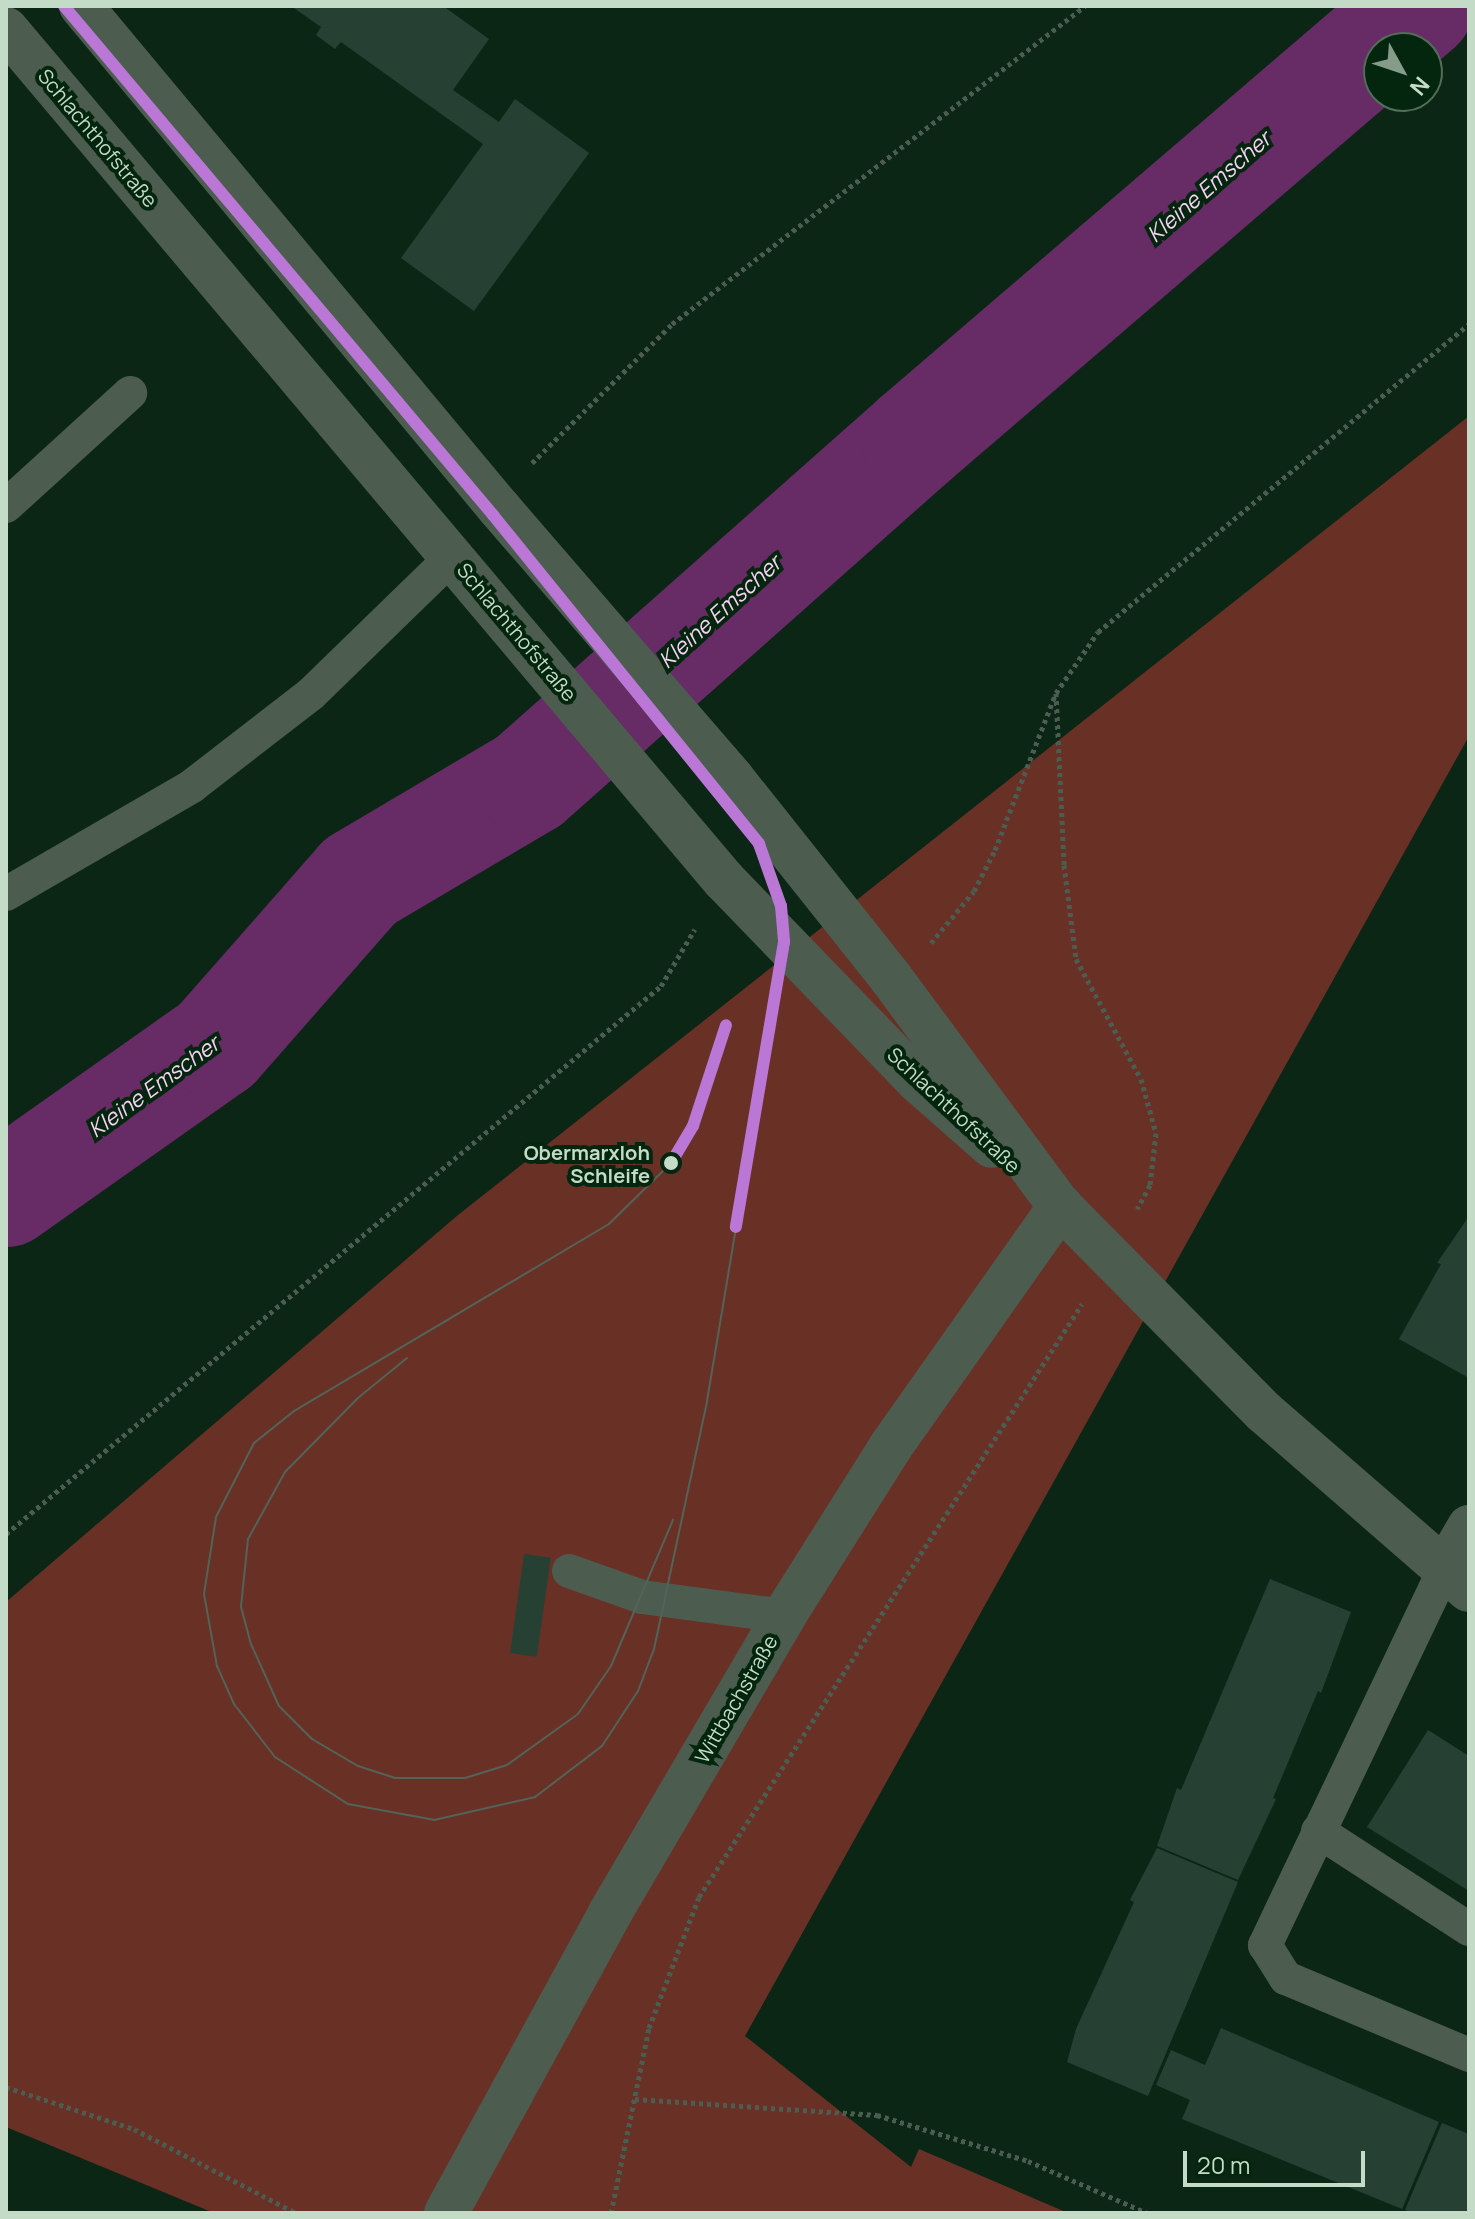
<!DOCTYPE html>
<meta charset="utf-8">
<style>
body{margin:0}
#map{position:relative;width:1475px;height:2219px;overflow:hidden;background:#0c2616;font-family:Manrope,sans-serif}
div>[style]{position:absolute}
.green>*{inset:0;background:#693026}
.river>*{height:108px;margin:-54px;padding:0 54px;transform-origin:54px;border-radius:54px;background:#672b65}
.building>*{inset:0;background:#264034;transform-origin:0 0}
.path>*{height:5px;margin-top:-2.5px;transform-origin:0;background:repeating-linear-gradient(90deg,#4b5c50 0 4px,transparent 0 8px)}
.lane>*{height:34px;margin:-17px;padding:0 17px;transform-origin:17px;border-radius:17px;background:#4c5d50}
.street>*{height:44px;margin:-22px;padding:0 22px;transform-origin:22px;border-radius:22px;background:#4c5d50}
.secondary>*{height:44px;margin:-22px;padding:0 22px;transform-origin:22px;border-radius:22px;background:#4c5d50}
.tram>*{height:2px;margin:-1px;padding:0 1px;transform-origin:1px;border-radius:1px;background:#536357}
.tram-1>*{height:12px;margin:-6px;padding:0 6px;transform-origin:6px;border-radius:6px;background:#ba77d6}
.dots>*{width:22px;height:22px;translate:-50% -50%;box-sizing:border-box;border:4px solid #04260e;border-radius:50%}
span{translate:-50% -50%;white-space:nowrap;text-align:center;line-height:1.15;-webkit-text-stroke:8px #04260e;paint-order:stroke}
.street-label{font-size:20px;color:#c4dbc7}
.stop-label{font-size:20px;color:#c4dbc7;font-weight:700}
.right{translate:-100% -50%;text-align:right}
.water-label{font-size:22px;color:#fad2f6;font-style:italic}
.frame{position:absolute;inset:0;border:8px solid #c4dbc7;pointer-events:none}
.north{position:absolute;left:1363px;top:32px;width:80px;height:80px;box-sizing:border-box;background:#04260e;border:2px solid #516e58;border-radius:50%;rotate:130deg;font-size:22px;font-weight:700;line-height:32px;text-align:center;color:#c4dbc7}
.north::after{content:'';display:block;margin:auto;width:28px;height:36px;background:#849c89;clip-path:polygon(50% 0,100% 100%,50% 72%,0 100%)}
.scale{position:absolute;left:1183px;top:2151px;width:182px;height:36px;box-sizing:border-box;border:4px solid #c4dbc7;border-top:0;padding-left:10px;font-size:24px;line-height:28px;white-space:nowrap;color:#c4dbc7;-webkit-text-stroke:6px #04260e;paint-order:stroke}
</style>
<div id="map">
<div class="green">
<i style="clip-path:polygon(1469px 416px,1469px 736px,745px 2036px,911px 2167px,919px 2149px,1068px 2213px,214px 2213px,6px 2127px,6px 1602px,458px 1215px)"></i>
</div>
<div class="river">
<i style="left:6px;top:1193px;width:257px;rotate:-35.2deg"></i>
<i style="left:216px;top:1045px;width:218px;rotate:-48.7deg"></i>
<i style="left:360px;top:881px;width:196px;rotate:-30.6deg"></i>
<i style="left:529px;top:781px;width:516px;rotate:-41.54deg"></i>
<i style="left:915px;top:439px;width:665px;rotate:-40.61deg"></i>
</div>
<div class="building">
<i style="clip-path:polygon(291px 6px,443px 6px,489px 39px,453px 90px,499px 122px,515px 99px,589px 153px,474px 311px,401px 258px,483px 144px,341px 42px,335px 49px,316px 35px,321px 27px)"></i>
<i style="clip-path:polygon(1469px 1216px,1469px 1378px,1399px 1339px,1441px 1264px,1437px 1263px)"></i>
<i style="left:524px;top:1554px;width:27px;height:100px;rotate:8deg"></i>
<i style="clip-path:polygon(1270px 1579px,1351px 1612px,1321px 1693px,1318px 1691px,1273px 1798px,1276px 1799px,1238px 1880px,1157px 1846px,1177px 1788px,1181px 1790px)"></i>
<i style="clip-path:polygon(1428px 1730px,1469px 1756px,1469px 1891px,1367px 1827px)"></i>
<i style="clip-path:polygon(1157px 1848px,1238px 1882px,1148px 2096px,1067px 2062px,1076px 2029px,1134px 1902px,1130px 1900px)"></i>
<i style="clip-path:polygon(1221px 2028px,1439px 2122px,1402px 2209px,1182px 2119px,1190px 2100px,1156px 2085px,1171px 2050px,1205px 2065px)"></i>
<i style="clip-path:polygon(1442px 2123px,1469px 2134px,1469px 2213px,1412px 2213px,1405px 2210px)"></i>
</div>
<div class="path">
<i style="left:532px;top:463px;width:197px;rotate:-44.8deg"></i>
<i style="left:672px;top:324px;width:521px;rotate:-37.6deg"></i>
<i style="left:1056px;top:693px;width:172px;rotate:87.3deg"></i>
<i style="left:1064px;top:865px;width:95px;rotate:82.7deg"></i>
<i style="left:1076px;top:959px;width:136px;rotate:61.6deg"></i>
<i style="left:1141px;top:1079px;width:56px;rotate:74.5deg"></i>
<i style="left:1156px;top:1133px;width:52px;rotate:96.6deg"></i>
<i style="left:1150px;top:1185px;width:27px;rotate:118deg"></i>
<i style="left:931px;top:943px;width:67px;rotate:-50.4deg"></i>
<i style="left:974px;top:891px;width:46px;rotate:-62.9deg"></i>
<i style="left:995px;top:850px;width:168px;rotate:-68.8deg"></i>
<i style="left:1056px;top:693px;width:74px;rotate:-55.5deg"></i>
<i style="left:1098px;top:632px;width:482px;rotate:-39.7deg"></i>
<i style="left:6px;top:1534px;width:854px;rotate:-39.92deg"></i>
<i style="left:661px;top:986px;width:66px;rotate:-59.2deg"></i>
<i style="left:6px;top:2087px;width:135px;rotate:18.2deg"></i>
<i style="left:134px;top:2129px;width:182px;rotate:27.4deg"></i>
<i style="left:635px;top:2099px;width:243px;rotate:3.8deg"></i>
<i style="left:877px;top:2115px;width:158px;rotate:16.9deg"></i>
<i style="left:1028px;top:2161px;width:130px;rotate:23.6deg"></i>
<i style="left:611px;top:2213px;width:189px;rotate:-78.4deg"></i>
<i style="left:649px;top:2028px;width:140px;rotate:-69.1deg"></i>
<i style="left:699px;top:1897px;width:706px;rotate:-57.14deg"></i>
</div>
<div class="lane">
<i style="left:6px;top:506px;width:168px;rotate:-42.3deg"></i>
<i style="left:6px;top:894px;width:215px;rotate:-30.1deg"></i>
<i style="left:192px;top:786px;width:150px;rotate:-37.7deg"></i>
<i style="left:311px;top:694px;width:198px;rotate:-44.2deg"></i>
<i style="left:1444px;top:1570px;width:416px;rotate:115.5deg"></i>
<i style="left:1265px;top:1945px;width:39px;rotate:58deg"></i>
<i style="left:1286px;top:1978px;width:199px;rotate:22.8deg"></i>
<i style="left:569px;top:1571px;width:77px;rotate:19.6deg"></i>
<i style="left:642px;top:1597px;width:143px;rotate:7.6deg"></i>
<i style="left:1318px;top:1831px;width:180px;rotate:33deg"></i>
</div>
<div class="street">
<i style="left:1444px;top:1570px;width:50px;rotate:-59.8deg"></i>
<i style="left:446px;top:2213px;width:342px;rotate:-61.3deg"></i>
<i style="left:610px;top:1913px;width:344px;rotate:-59.6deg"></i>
<i style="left:784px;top:1616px;width:201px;rotate:-57.8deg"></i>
<i style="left:891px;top:1446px;width:294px;rotate:-54.8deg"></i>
</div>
<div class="secondary">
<i style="left:81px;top:6px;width:653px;rotate:50.22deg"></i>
<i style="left:499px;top:508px;width:357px;rotate:49.2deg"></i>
<i style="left:732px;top:778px;width:256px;rotate:51.5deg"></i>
<i style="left:891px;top:978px;width:284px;rotate:53.5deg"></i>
<i style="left:1060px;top:1206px;width:290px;rotate:45.3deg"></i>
<i style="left:1264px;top:1412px;width:271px;rotate:41deg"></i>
<i style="left:6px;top:29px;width:1113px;rotate:49.85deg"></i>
<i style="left:724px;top:880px;width:279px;rotate:46deg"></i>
<i style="left:918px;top:1081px;width:98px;rotate:41.3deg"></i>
</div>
<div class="tram">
<i style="left:671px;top:1163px;width:87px;rotate:135.5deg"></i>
<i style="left:609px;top:1224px;width:366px;rotate:149.3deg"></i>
<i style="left:294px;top:1411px;width:51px;rotate:141.3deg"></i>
<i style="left:254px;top:1443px;width:83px;rotate:117.2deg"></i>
<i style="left:216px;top:1517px;width:78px;rotate:98.9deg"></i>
<i style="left:204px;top:1594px;width:73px;rotate:79.8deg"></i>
<i style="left:217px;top:1666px;width:42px;rotate:65.9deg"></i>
<i style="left:234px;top:1704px;width:67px;rotate:52.3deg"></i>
<i style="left:275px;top:1757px;width:87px;rotate:32.8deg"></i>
<i style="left:348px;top:1804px;width:87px;rotate:10.5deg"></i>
<i style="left:434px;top:1820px;width:104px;rotate:-12.8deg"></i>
<i style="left:535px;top:1797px;width:84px;rotate:-37.3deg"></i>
<i style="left:602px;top:1746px;width:66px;rotate:-56.8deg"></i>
<i style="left:638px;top:1691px;width:45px;rotate:-69.1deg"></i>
<i style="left:654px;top:1649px;width:254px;rotate:-77.9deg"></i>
<i style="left:707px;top:1401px;width:176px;rotate:-80.5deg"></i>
<i style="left:407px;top:1358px;width:63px;rotate:140.8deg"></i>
<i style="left:358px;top:1398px;width:104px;rotate:134.6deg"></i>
<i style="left:285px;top:1472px;width:77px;rotate:118.9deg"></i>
<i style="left:248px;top:1539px;width:68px;rotate:95.9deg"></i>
<i style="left:241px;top:1607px;width:38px;rotate:75deg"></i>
<i style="left:251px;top:1644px;width:68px;rotate:65.7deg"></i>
<i style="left:279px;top:1706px;width:47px;rotate:45deg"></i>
<i style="left:312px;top:1739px;width:53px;rotate:30.4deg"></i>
<i style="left:358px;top:1766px;width:39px;rotate:18deg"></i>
<i style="left:395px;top:1778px;width:70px"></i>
<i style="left:465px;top:1778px;width:44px;rotate:-17.2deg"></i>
<i style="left:507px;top:1765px;width:87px;rotate:-35.7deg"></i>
<i style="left:578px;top:1714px;width:58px;rotate:-55.5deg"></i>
<i style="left:611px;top:1666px;width:159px;rotate:-67deg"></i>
</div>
<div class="tram-1">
<i style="left:64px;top:6px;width:666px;rotate:49.87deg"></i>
<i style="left:493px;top:515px;width:423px;rotate:51deg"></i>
<i style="left:759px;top:844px;width:66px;rotate:70.5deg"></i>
<i style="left:781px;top:906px;width:36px;rotate:85deg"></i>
<i style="left:784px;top:942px;width:289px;rotate:99.6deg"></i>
<i style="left:671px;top:1163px;width:43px;rotate:-59.3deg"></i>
<i style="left:693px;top:1126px;width:106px;rotate:-71.9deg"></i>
</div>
<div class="dots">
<i style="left:671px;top:1163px;background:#c4dbc7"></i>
</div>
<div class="street-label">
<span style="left:98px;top:138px;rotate:50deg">Schlachthofstraße</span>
<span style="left:517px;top:632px;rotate:50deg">Schlachthofstraße</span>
<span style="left:954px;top:1110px;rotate:43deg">Schlachthofstraße</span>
<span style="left:736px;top:1699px;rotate:-60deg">Wittbachstraße</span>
</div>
<div class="stop-label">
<span class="right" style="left:650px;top:1164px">Obermarxloh<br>Schleife</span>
</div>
<div class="water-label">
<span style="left:1209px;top:187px;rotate:-41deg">Kleine Emscher</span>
<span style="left:720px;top:612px;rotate:-42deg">Kleine Emscher</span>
<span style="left:154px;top:1087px;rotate:-36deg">Kleine Emscher</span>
</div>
<div class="frame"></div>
<div class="north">N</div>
<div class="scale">20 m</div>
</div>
